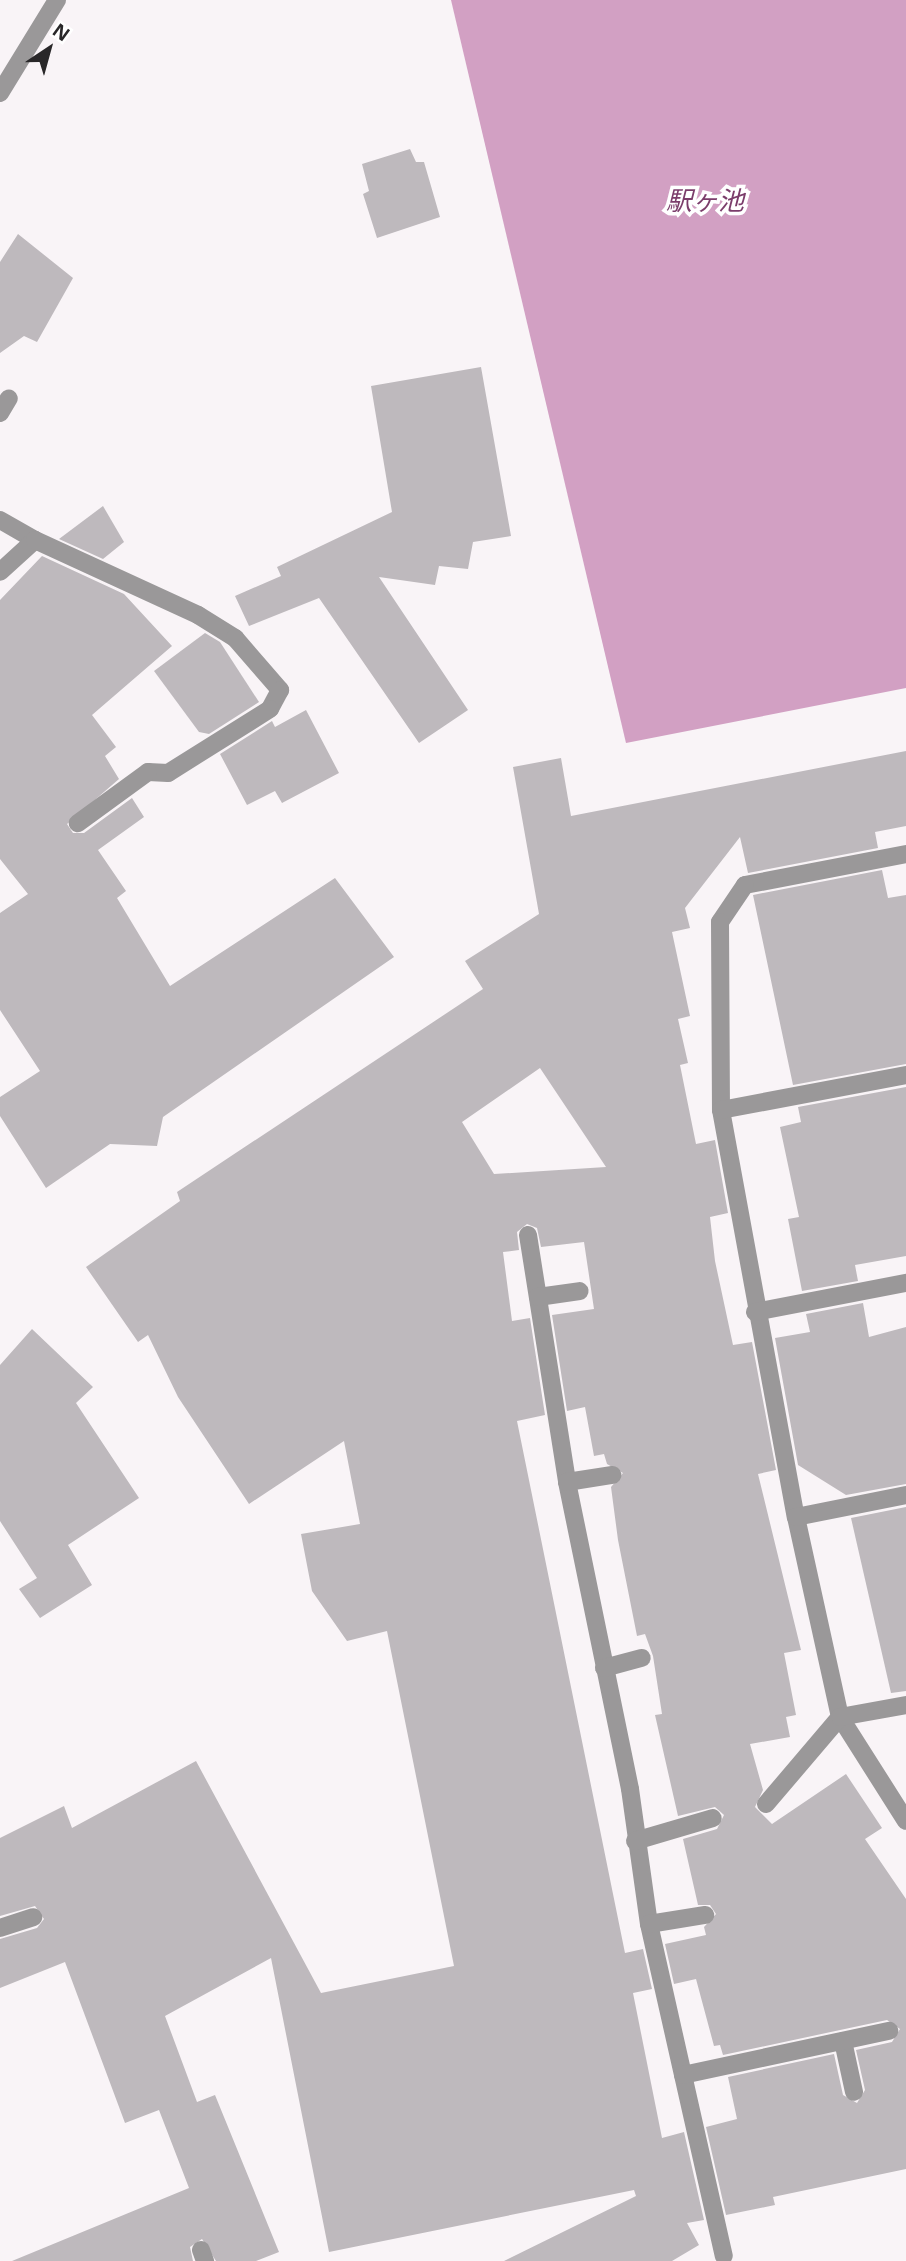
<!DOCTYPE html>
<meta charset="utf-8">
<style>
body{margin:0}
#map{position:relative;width:906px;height:2261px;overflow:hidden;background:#f9f4f7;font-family:"Noto Sans","Noto Sans JP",sans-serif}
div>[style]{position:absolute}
.water>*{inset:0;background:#d2a0c3}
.building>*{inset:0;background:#beb9bd}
.minor>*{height:18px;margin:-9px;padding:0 9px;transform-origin:9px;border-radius:9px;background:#9a9899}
span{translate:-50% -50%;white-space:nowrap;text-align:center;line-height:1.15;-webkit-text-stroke:7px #fff;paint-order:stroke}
.water-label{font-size:26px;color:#7b3d6b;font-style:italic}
.north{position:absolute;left:14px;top:14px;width:70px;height:70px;-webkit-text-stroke:5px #fff;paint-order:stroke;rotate:36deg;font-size:19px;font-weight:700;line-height:28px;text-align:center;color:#292729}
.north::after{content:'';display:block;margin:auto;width:24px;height:32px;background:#292729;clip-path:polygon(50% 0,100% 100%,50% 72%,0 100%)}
</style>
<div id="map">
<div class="water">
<i style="clip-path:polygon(451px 0,906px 0,906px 688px,626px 743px)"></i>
</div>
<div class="building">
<i style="clip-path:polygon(410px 149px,416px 162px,424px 162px,440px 217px,377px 238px,363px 194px,369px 191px,362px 164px)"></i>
<i style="clip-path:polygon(18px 234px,73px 278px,37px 342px,24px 336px,0 353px,0 262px)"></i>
<i style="clip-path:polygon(481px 367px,511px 536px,473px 542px,468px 569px,439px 566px,435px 585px,379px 577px,468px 710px,419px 743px,319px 598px,249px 626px,235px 596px,281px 576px,277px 567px,392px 512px,371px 386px)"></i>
<i style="clip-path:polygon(103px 506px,124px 542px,103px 559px,59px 539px)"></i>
<i style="clip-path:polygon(42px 556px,124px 594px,172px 646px,92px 715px,116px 747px,105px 756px,119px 779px,67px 824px,73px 833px,84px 833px,132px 798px,144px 817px,98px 850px,126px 891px,117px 898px,170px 986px,335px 878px,394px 957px,163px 1117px,157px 1146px,110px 1144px,46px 1188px,0 1116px,0 1097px,40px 1071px,0 1010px,0 913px,28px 894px,0 859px,0 600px)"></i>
<i style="clip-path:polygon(205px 633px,220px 642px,259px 702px,209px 734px,199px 732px,154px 671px)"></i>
<i style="clip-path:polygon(306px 710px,339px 773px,282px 803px,275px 791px,247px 805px,220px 754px,272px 721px,275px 727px)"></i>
<i style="clip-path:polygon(evenodd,906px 751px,906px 826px,875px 832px,878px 848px,748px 873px,740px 837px,685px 908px,690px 928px,672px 932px,690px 1016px,678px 1019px,688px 1063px,680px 1065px,696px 1144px,715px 1140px,728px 1213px,710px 1217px,715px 1261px,733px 1345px,752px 1342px,776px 1470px,758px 1474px,801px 1650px,784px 1653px,796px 1715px,786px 1717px,790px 1737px,750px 1744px,763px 1790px,755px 1807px,772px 1824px,846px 1774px,882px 1828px,865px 1839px,906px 1899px,906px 2169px,773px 2197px,775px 2205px,726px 2215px,706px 2127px,737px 2119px,728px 2077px,834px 2054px,843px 2095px,857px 2103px,865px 2090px,856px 2050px,892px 2042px,900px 2029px,887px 2020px,723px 2055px,720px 2045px,714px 2046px,696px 1979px,674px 1984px,665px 1944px,706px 1935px,704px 1927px,716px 1914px,710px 1905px,698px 1905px,683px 1839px,717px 1829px,724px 1815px,715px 1807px,678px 1816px,655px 1715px,662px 1714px,653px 1656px,645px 1634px,637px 1636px,618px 1540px,611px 1487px,623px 1473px,607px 1464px,604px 1454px,594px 1456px,585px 1407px,567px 1411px,552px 1315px,594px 1309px,584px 1242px,541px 1247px,537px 1228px,527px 1224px,517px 1232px,519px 1250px,503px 1252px,512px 1321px,530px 1318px,545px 1415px,517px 1421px,625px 1953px,643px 1949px,652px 1989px,633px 1993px,662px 2138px,684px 2132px,704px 2220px,687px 2223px,699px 2245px,672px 2261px,504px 2261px,636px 2196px,634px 2190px,329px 2252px,271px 1958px,165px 2016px,197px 2102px,215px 2095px,279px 2252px,256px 2261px,216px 2261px,202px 2239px,190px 2247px,193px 2261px,12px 2261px,189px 2188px,159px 2110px,125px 2123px,65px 1962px,0 1988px,0 1939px,37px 1928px,44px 1919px,35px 1906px,0 1916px,0 1838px,64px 1806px,72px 1828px,196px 1761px,321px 1993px,454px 1966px,387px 1631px,347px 1641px,312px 1591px,301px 1534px,360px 1524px,344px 1441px,249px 1504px,178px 1397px,148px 1335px,138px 1342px,86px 1267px,180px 1201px,177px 1192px,483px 989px,465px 961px,539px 914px,513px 767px,561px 758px,571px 816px,906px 751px,540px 1068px,606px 1167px,494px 1174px,462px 1122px,540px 1068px)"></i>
<i style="clip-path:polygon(882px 870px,888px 898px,906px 895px,906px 1064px,793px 1085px,753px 895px)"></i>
<i style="clip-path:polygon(906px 1087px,906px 1256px,855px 1265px,858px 1281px,802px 1291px,788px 1219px,799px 1217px,780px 1127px,801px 1122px,798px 1107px)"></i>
<i style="clip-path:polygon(863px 1303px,869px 1337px,906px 1327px,906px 1484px,846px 1495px,798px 1465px,775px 1338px,810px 1332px,806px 1314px)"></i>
<i style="clip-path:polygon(32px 1329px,93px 1387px,76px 1403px,139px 1498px,68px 1545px,92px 1585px,40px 1618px,19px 1589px,37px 1578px,0 1521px,0 1365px)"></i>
<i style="clip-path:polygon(906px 1507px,906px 1691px,891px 1693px,851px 1518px)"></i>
</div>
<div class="minor">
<i style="left:0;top:93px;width:109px;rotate:-58.5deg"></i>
<i style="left:0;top:413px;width:17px;rotate:-59deg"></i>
<i style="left:0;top:520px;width:40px;rotate:29.7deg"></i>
<i style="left:35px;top:540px;width:47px;rotate:137.6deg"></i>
<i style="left:35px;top:540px;width:179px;rotate:24.7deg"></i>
<i style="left:198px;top:615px;width:44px;rotate:31.9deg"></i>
<i style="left:235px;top:638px;width:69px;rotate:49.1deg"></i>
<i style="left:280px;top:690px;width:21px;rotate:118deg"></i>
<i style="left:270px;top:709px;width:120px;rotate:147.9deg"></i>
<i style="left:168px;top:773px;width:20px;rotate:-177deg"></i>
<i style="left:148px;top:772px;width:87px;rotate:143.9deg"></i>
<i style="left:906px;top:854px;width:164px;rotate:169.1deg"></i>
<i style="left:745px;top:885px;width:45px;rotate:124deg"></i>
<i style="left:720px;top:922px;width:188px;rotate:89.7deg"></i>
<i style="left:721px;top:1110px;width:414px;rotate:79.6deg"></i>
<i style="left:796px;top:1517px;width:205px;rotate:77.6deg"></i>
<i style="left:840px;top:1717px;width:123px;rotate:57.6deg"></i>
<i style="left:721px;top:1110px;width:188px;rotate:-10.7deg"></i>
<i style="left:528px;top:1235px;width:250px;rotate:81deg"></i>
<i style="left:567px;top:1482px;width:313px;rotate:78.4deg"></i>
<i style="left:630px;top:1789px;width:136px;rotate:82deg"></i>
<i style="left:649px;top:1924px;width:340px;rotate:77.3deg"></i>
<i style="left:538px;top:1297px;width:42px;rotate:-8.1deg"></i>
<i style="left:755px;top:1312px;width:154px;rotate:-10.9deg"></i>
<i style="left:567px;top:1482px;width:46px;rotate:-8.8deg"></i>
<i style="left:796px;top:1517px;width:112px;rotate:-11.3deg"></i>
<i style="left:604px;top:1668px;width:39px;rotate:-15deg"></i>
<i style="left:766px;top:1804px;width:114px;rotate:-49.6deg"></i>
<i style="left:840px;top:1717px;width:67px;rotate:-10.3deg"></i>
<i style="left:635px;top:1841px;width:81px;rotate:-16.4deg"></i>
<i style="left:649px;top:1924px;width:57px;rotate:-9.1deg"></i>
<i style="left:0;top:1928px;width:35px;rotate:-18deg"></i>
<i style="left:843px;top:2041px;width:52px;rotate:77.8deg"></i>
<i style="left:683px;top:2075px;width:211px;rotate:-12.1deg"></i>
<i style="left:201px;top:2250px;width:12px;rotate:70deg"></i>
</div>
<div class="water-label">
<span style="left:705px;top:201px">駅ヶ池</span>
</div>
<div class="north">N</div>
</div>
